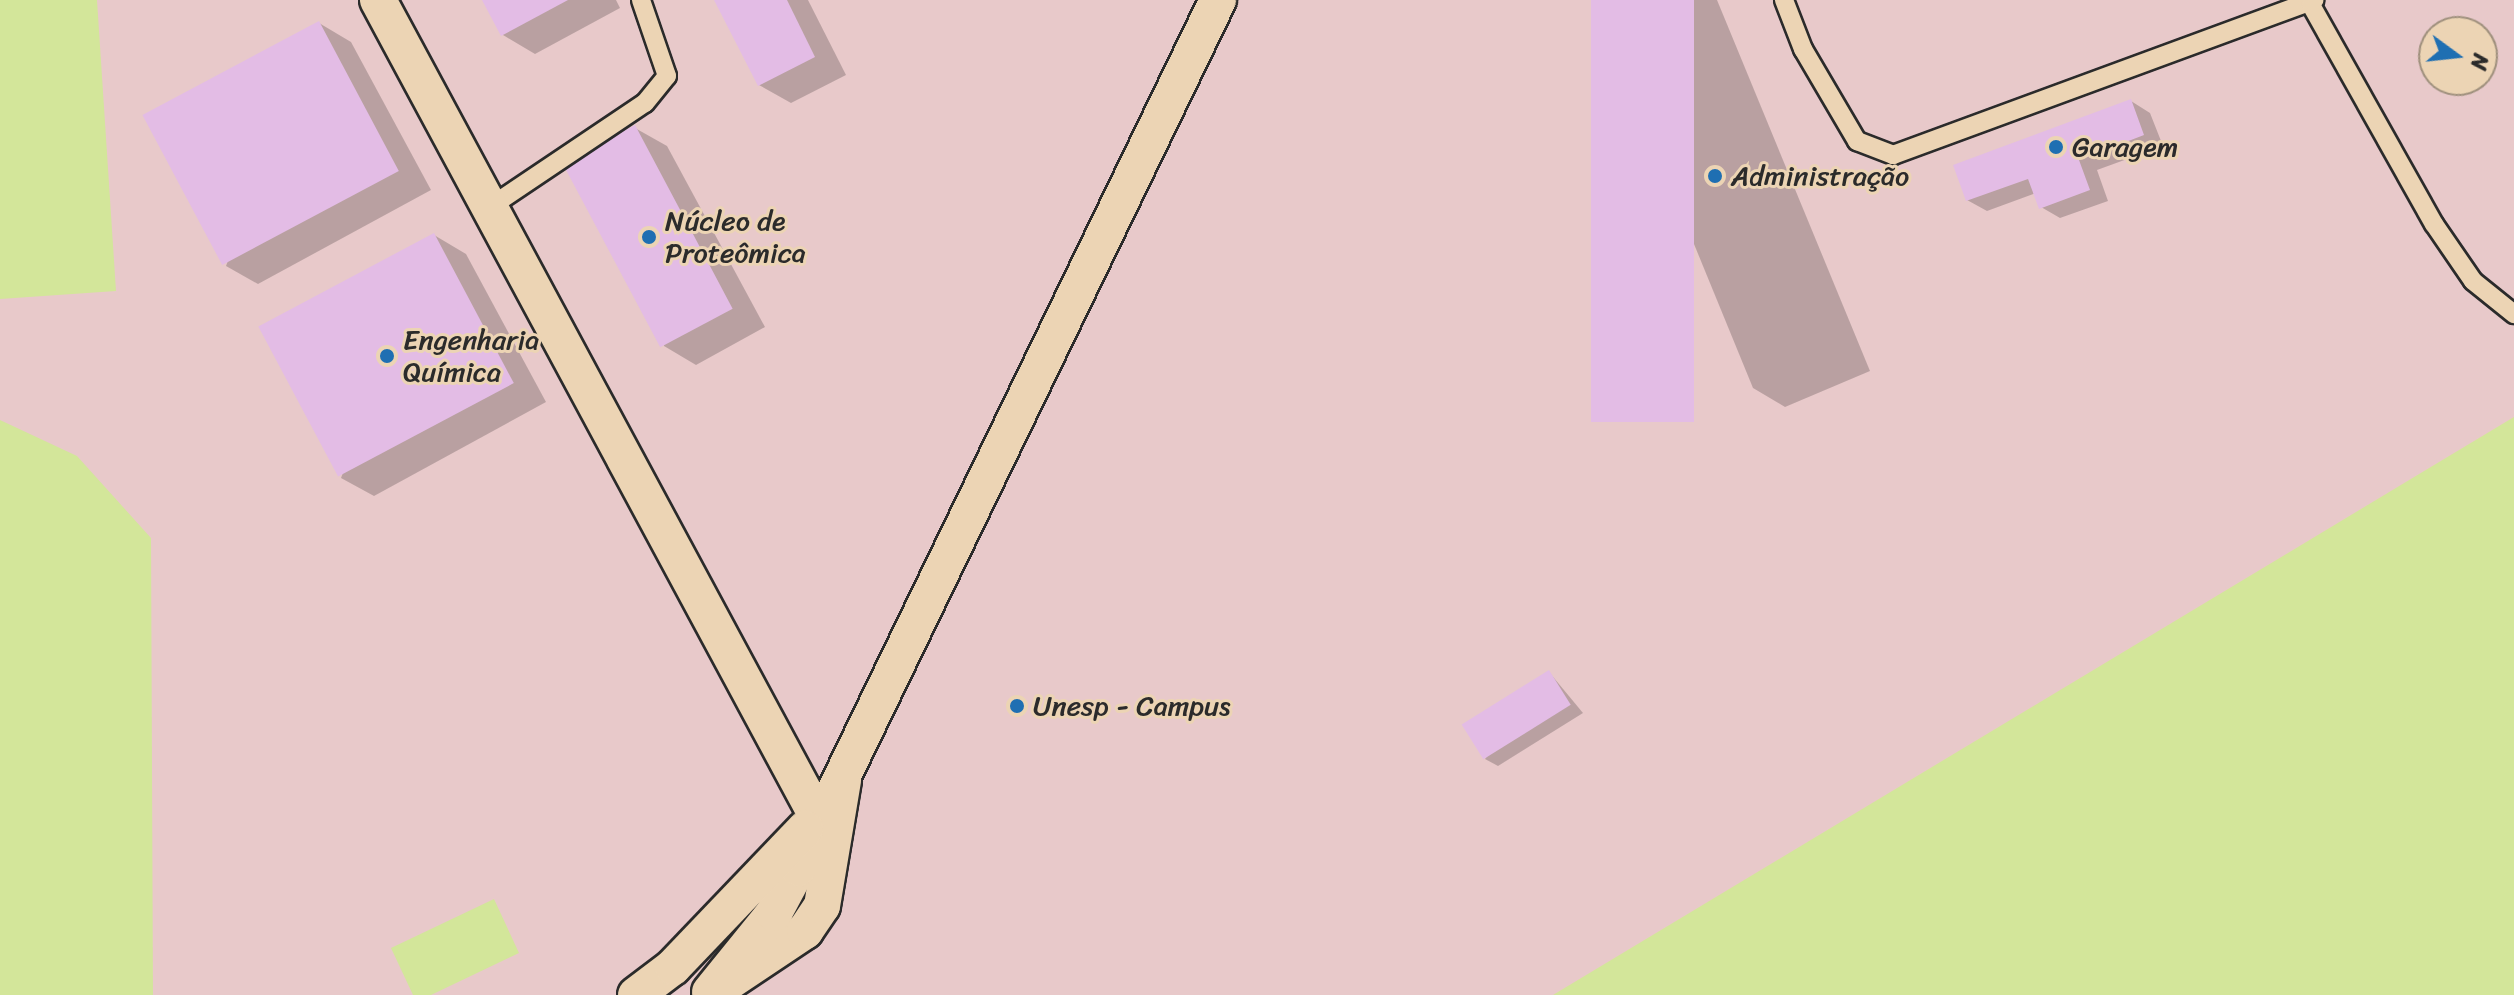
<!DOCTYPE html>
<meta charset="utf-8">
<style>
body{margin:0}
#map{position:relative;width:2514px;height:995px;overflow:hidden;background:#eacfbe;font-family:Sriracha,sans-serif}
div>[style]{position:absolute}
.built>*{inset:0;background:#e8c9ca}
.green>*{inset:0;background:#d3e69a}
.shadow>*{inset:0;background:#0003}
.building>*{inset:0;background:#e3bce5;transform-origin:0 0}
.roads{filter:drop-shadow(2px 0 #2b2b2b) drop-shadow(-2px 0 #2b2b2b) drop-shadow(0 2px #2b2b2b) drop-shadow(0 -2px #2b2b2b)}
.lane>*{height:18px;margin:-9px;padding:0 9px;transform-origin:9px;border-radius:9px;background:#ecd4b4}
.street>*{height:36px;margin:-18px;padding:0 18px;transform-origin:18px;border-radius:18px;background:#ecd4b4}
.dots>*{width:22px;height:22px;translate:-50% -50%;box-sizing:border-box;border:4px solid #ecd4b4;border-radius:50%}
span{translate:-50% -50%;white-space:nowrap;text-align:center;line-height:1.15;-webkit-text-stroke:6px #ecd4b4;paint-order:stroke}
.poi-label{font-size:28px;color:#2b2b2b}
.left{translate:0 -50%;text-align:left}
.north{position:absolute;left:2418px;top:16px;width:80px;height:80px;box-sizing:border-box;background:#ecd4b4;border:2px solid #9f907d;border-radius:50%;rotate:105deg;font-size:22px;font-weight:700;line-height:32px;text-align:center;color:#2b2b2b}
.north::after{content:'';display:block;margin:auto;width:28px;height:36px;background:#1f6fb2;clip-path:polygon(50% 0,100% 100%,50% 72%,0 100%)}
</style>
<div id="map">
<div class="built">
<i style="clip-path:polygon(evenodd,0 0,2514px 0,2514px 417px,1553px 995px,0 995px,0 0,2434px 32px,2482px 32px,2482px 80px,2434px 80px,2434px 32px)"></i>
</div>
<div class="green">
<i style="clip-path:polygon(0 0,97px 0,116px 291px,0 299px)"></i>
<i style="clip-path:polygon(2514px 417px,2514px 995px,1553px 995px)"></i>
<i style="clip-path:polygon(0 420px,77px 456px,151px 538px,153px 995px,0 995px)"></i>
<i style="clip-path:polygon(494px 899px,519px 953px,431px 995px,413px 995px,391px 948px)"></i>
</div>
<div class="shadow">
<i style="clip-path:polygon(484px 0,616px 0,620px 8px,535px 54px,503px 35px)"></i>
<i style="clip-path:polygon(716px 0,808px 0,846px 75px,791px 103px,759px 85px)"></i>
<i style="clip-path:polygon(1594px 0,1717px 0,1870px 371px,1785px 407px,1753px 388px)"></i>
<i style="clip-path:polygon(319px 23px,351px 42px,431px 190px,258px 284px,226px 266px)"></i>
<i style="clip-path:polygon(2131px 101px,2150px 113px,2163px 146px,2097px 170px,2108px 201px,2060px 218px,2041px 207px,2036px 193px,1987px 211px,1967px 200px)"></i>
<i style="clip-path:polygon(635px 128px,667px 146px,765px 327px,696px 365px,664px 346px)"></i>
<i style="clip-path:polygon(434px 235px,466px 254px,546px 402px,374px 496px,341px 478px)"></i>
<i style="clip-path:polygon(1549px 672px,1583px 713px,1498px 766px,1485px 759px)"></i>
</div>
<div class="building">
<i style="clip-path:polygon(482px 0,568px 0,501px 36px)"></i>
<i style="clip-path:polygon(714px 0,787px 0,815px 57px,758px 86px)"></i>
<i style="left:1591px;top:0;width:103px;height:422px"></i>
<i style="left:319px;top:21px;width:170px;height:200px;rotate:62deg"></i>
<i style="clip-path:polygon(2131px 99px,2144px 135px,2079px 160px,2090px 190px,2039px 209px,2028px 179px,1966px 201px,1953px 165px)"></i>
<i style="left:635px;top:125px;width:208px;height:82px;rotate:62deg"></i>
<i style="left:434px;top:233px;width:170px;height:199px;rotate:62deg"></i>
<i style="left:1549px;top:670px;width:41px;height:103px;rotate:58deg"></i>
</div>
<div class="roads">
<div class="lane">
<i style="left:1784px;top:0;width:53px;rotate:68.8deg"></i>
<i style="left:1803px;top:49px;width:107px;rotate:59.6deg"></i>
<i style="left:1857px;top:141px;width:39px;rotate:21deg"></i>
<i style="left:1893px;top:155px;width:449px;rotate:-20.2deg"></i>
<i style="left:2311px;top:5px;width:251px;rotate:60.7deg"></i>
<i style="left:2434px;top:224px;width:69px;rotate:55.6deg"></i>
<i style="left:2473px;top:281px;width:53px;rotate:38.8deg"></i>
<i style="left:487px;top:209px;width:190px;rotate:-33.9deg"></i>
<i style="left:645px;top:103px;width:35px;rotate:-51deg"></i>
<i style="left:667px;top:76px;width:80px;rotate:-108.9deg"></i>
</div>
<div class="street">
<i style="left:378px;top:0;width:927px;rotate:61.72deg"></i>
<i style="left:727px;top:983px;width:94px;rotate:-33.7deg"></i>
<i style="left:805px;top:931px;width:30px;rotate:-56deg"></i>
<i style="left:822px;top:906px;width:128px;rotate:-80.5deg"></i>
<i style="left:710px;top:992px;width:102px;rotate:-51deg"></i>
<i style="left:774px;top:913px;width:51px;rotate:-61.9deg"></i>
<i style="left:798px;top:868px;width:964px;rotate:-64.18deg"></i>
<i style="left:636px;top:995px;width:46px;rotate:-37.1deg"></i>
<i style="left:673px;top:967px;width:191px;rotate:-46.3deg"></i>
</div>
</div>
<div class="dots">
<i style="left:2056px;top:147px;background:#1f6fb2"></i>
<i style="left:1715px;top:176px;background:#1f6fb2"></i>
<i style="left:649px;top:237px;background:#1f6fb2"></i>
<i style="left:387px;top:356px;background:#1f6fb2"></i>
<i style="left:1017px;top:706px;background:#1f6fb2"></i>
</div>
<div class="poi-label">
<span class="left" style="left:2072px;top:147px">Garagem</span>
<span class="left" style="left:1731px;top:176px">Administração</span>
<span class="left" style="left:665px;top:237px">Núcleo de<br>Proteômica</span>
<span class="left" style="left:403px;top:356px">Engenharia<br>Química</span>
<span class="left" style="left:1033px;top:706px">Unesp - Campus</span>
</div>
<div class="north">N</div>
</div>
